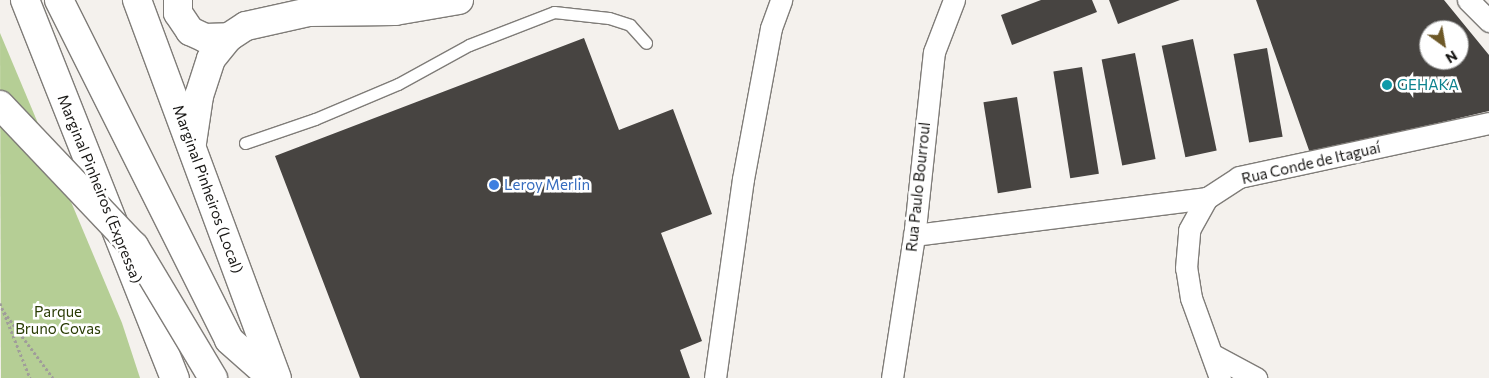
<!DOCTYPE html>
<meta charset="utf-8">
<style>
body{margin:0}
#map{position:relative;width:1489px;height:378px;overflow:hidden;background:#f4f1ed;font-family:Commissioner,sans-serif}
div>[style]{position:absolute}
.green>*{inset:0;background:#b5ce95}
.building>*{inset:0;background:#474441;transform-origin:0 0}
.path>*{height:3px;margin-top:-1.5px;transform-origin:0;background:repeating-linear-gradient(90deg,#a09d9a 0 2.5px,transparent 0 5px)}
.roads{filter:drop-shadow(1px 0 #7f7c78) drop-shadow(-1px 0 #7f7c78) drop-shadow(0 1px #7f7c78) drop-shadow(0 -1px #7f7c78)}
.lane>*{height:11px;margin:-5.5px;padding:0 5.5px;transform-origin:5.5px;border-radius:5.5px;background:#fff}
.street>*{height:21px;margin:-10.5px;padding:0 10.5px;transform-origin:10.5px;border-radius:10.5px;background:#fff}
.secondary>*{height:28px;margin:-14px;padding:0 14px;transform-origin:14px;border-radius:14px;background:#fff}
.highway>*{height:28px;margin:-14px;padding:0 14px;transform-origin:14px;border-radius:14px;background:#fff}
.bridges{filter:drop-shadow(1px 0 #7f7c78) drop-shadow(-1px 0 #7f7c78) drop-shadow(0 1px #7f7c78) drop-shadow(0 -1px #7f7c78)}
.highway-bridge>*{height:28px;margin:-14px;padding:0 14px;transform-origin:14px;border-radius:14px;background:#fff}
.dots>*{width:14px;height:14px;translate:-50% -50%;box-sizing:border-box;border:2px solid #fff;border-radius:50%}
span{translate:-50% -50%;white-space:nowrap;text-align:center;line-height:1.15;-webkit-text-stroke:5px #fff;paint-order:stroke}
.culture-label{font-size:15px;color:#0d838f}
.left{translate:0 -50%;text-align:left}
.street-label{font-size:15px;color:#191816}
.shop-label{font-size:15px;color:#366cbe}
.park-label{font-size:15px;color:#2a3c05}
.north{position:absolute;left:1419px;top:20px;width:50px;height:50px;box-sizing:border-box;background:#fff;border:1px solid #a3a3a2;border-radius:50%;rotate:148deg;font-size:14px;font-weight:700;line-height:20px;text-align:center;color:#191816}
.north::after{content:'';display:block;margin:auto;width:18px;height:22px;background:#6d5827;clip-path:polygon(50% 0,100% 100%,50% 72%,0 100%)}
</style>
<div id="map">
<div class="green">
<i style="clip-path:polygon(0 33px,122px 323px,140px 378px,1px 378px)"></i>
</div>
<div class="building">
<i style="clip-path:polygon(1041px 0,1092px 0,1097px 12px,1012px 45px,1001px 15px)"></i>
<i style="clip-path:polygon(1109px 0,1180px 0,1118px 24px)"></i>
<i style="clip-path:polygon(evenodd,1256px 0,1444px 0,1489px 55px,1489px 111px,1310px 153px,1256px 0,1429px 30px,1459px 30px,1459px 60px,1429px 60px,1429px 30px)"></i>
<i style="clip-path:polygon(584px 38px,619px 130px,673px 109px,712px 214px,661px 233px,702px 341px,680px 350px,690px 378px,360px 378px,275px 156px)"></i>
<i style="left:1193px;top:39px;width:114px;height:32px;rotate:78deg"></i>
<i style="left:1267px;top:48px;width:90px;height:34px;rotate:80deg"></i>
<i style="left:1135px;top:53px;width:108px;height:34px;rotate:79deg"></i>
<i style="left:1082px;top:67px;width:108px;height:29px;rotate:81deg"></i>
<i style="left:1017px;top:97px;width:92px;height:34px;rotate:81deg"></i>
</div>
<div class="path">
<i style="left:0;top:303px;width:81px;rotate:68.2deg"></i>
<i style="left:4px;top:312px;width:82px;rotate:53.4deg"></i>
</div>
<div class="roads">
<div class="lane">
<i style="left:245px;top:143px;width:74px;rotate:-18.9deg"></i>
<i style="left:315px;top:119px;width:90px;rotate:-22.9deg"></i>
<i style="left:398px;top:84px;width:81px;rotate:-28.8deg"></i>
<i style="left:469px;top:45px;width:91px;rotate:-21.2deg"></i>
<i style="left:554px;top:12px;width:55px;rotate:6.2deg"></i>
<i style="left:609px;top:18px;width:22px;rotate:18deg"></i>
<i style="left:630px;top:25px;width:24px;rotate:48deg"></i>
</div>
<div class="street">
<i style="left:1468px;top:0;width:30px;rotate:45deg"></i>
<i style="left:914px;top:235px;width:295px;rotate:-7.2deg"></i>
<i style="left:1215px;top:356px;width:47px;rotate:28.2deg"></i>
<i style="left:715px;top:378px;width:201px;rotate:-82deg"></i>
<i style="left:743px;top:179px;width:154px;rotate:-79.5deg"></i>
<i style="left:771px;top:28px;width:30px;rotate:-70deg"></i>
<i style="left:892px;top:378px;width:151px;rotate:-81.2deg"></i>
<i style="left:915px;top:229px;width:178px;rotate:-83.9deg"></i>
<i style="left:934px;top:52px;width:56px;rotate:-69deg"></i>
<i style="left:1220px;top:378px;width:85px;rotate:-109.9deg"></i>
<i style="left:1191px;top:298px;width:30px;rotate:-99deg"></i>
<i style="left:1186px;top:268px;width:38px;rotate:-85deg"></i>
<i style="left:1189px;top:230px;width:37px;rotate:-61deg"></i>
<i style="left:1207px;top:198px;width:38px;rotate:-33deg"></i>
<i style="left:1239px;top:177px;width:256px;rotate:-12.2deg"></i>
</div>
<div class="secondary">
<i style="left:178px;top:0;width:13px;rotate:90deg"></i>
<i style="left:178px;top:13px;width:22px;rotate:56deg"></i>
<i style="left:190px;top:31px;width:17px;rotate:25deg"></i>
<i style="left:205px;top:38px;width:24px;rotate:-2deg"></i>
<i style="left:192px;top:143px;width:48px;rotate:-81.5deg"></i>
<i style="left:199px;top:96px;width:39px;rotate:-72deg"></i>
<i style="left:211px;top:59px;width:28px;rotate:-51deg"></i>
<i style="left:229px;top:37px;width:20px;rotate:-33deg"></i>
<i style="left:246px;top:26px;width:65px;rotate:-12.5deg"></i>
<i style="left:309px;top:12px;width:86px;rotate:-0.7deg"></i>
<i style="left:395px;top:11px;width:65px;rotate:-9.8deg"></i>
</div>
<div class="highway">
<i style="left:25px;top:0;width:407px;rotate:68.4deg"></i>
<i style="left:59px;top:0;width:380px;rotate:63.4deg"></i>
<i style="left:229px;top:340px;width:57px;rotate:41.5deg"></i>
<i style="left:137px;top:0;width:403px;rotate:69.7deg"></i>
</div>
</div>
<div class="bridges">
<div class="highway-bridge">
<i style="left:0;top:105px;width:195px;rotate:46.5deg"></i>
<i style="left:134px;top:246px;width:154px;rotate:59.1deg"></i>
</div>
</div>
<div class="dots">
<i style="left:1387px;top:85px;background:#0f9aa8"></i>
<i style="left:494px;top:185px;background:#3f7fe0"></i>
</div>
<div class="culture-label">
<span class="left" style="left:1397px;top:85px">GEHAKA</span>
</div>
<div class="street-label">
<span style="left:1311px;top:163px;rotate:-13deg">Rua Conde de Itaguaí</span>
<span style="left:918px;top:187px;rotate:-84deg">Rua Paulo Bourroul</span>
<span style="left:100px;top:189px;rotate:68deg">Marginal Pinheiros (Expressa)</span>
<span style="left:208px;top:189px;rotate:70deg">Marginal Pinheiros (Local)</span>
</div>
<div class="shop-label">
<span class="left" style="left:504px;top:185px">Leroy Merlin</span>
</div>
<div class="park-label">
<span style="left:58px;top:320px">Parque<br>Bruno Covas</span>
</div>
<div class="north">N</div>
</div>
